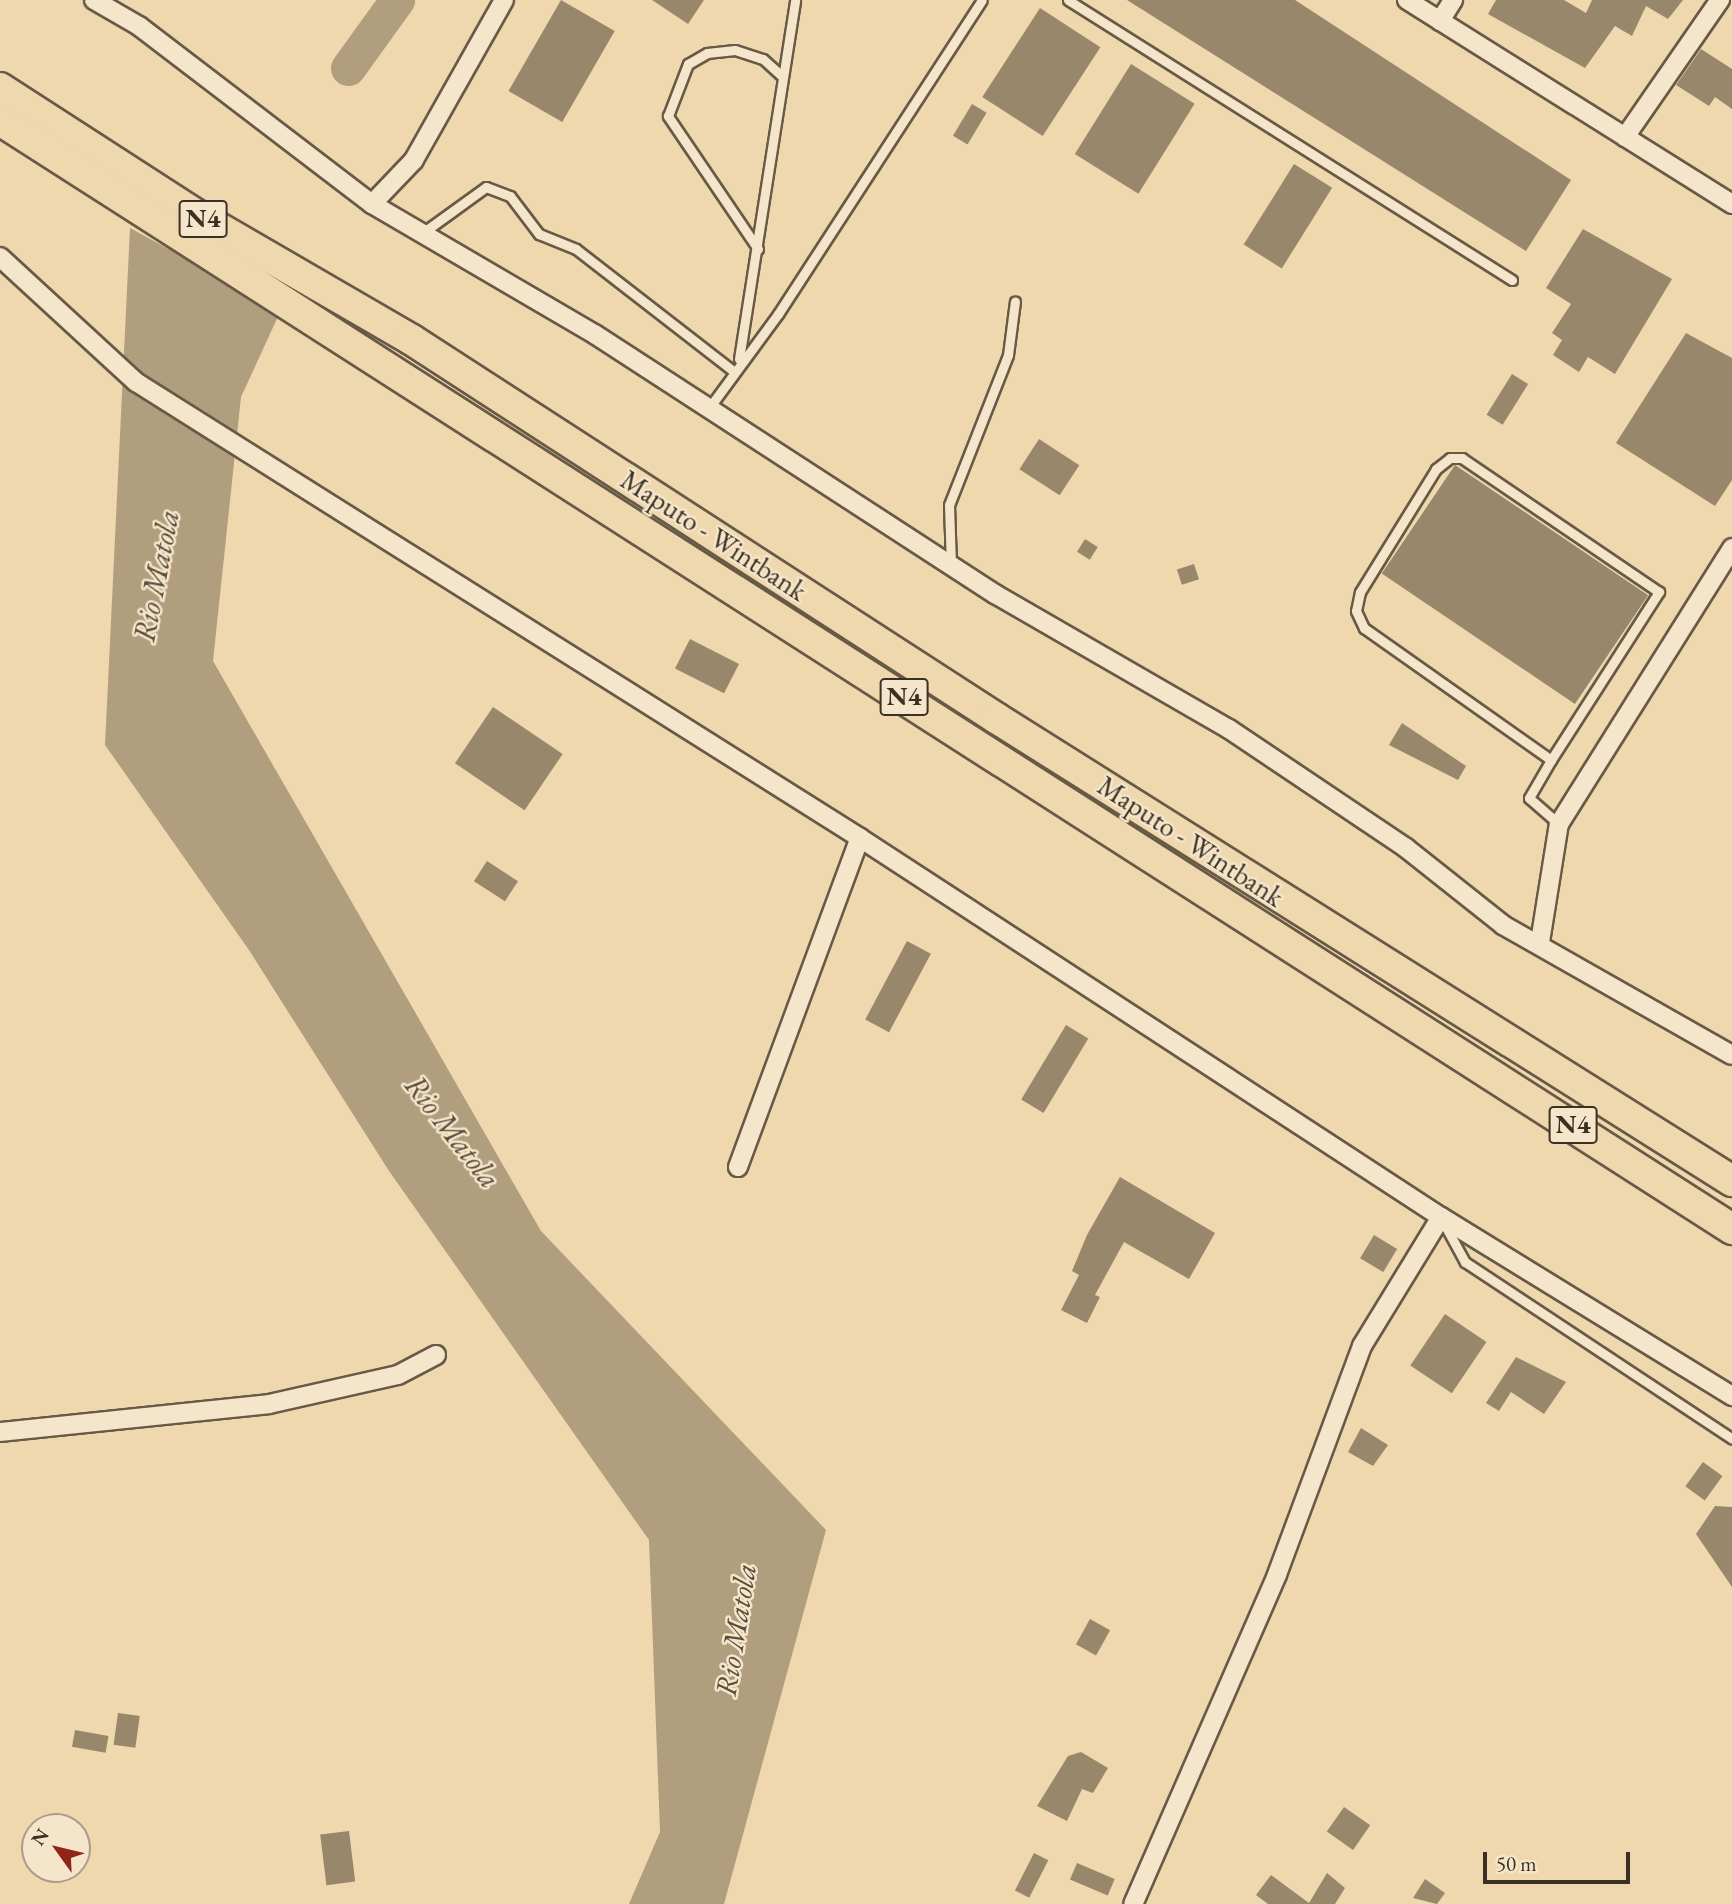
<!DOCTYPE html>
<style>
body{margin:0}
#map{position:relative;width:1732px;height:1904px;overflow:hidden;background:#efd7ae;font-family:"EB Garamond",serif}
div>[style]{position:absolute}
.water>*{inset:0;background:#b19e7f}
.river>*{height:35px;margin:-17.5px;padding:0 17.5px;transform-origin:17.5px;border-radius:17.5px;background:#b19e7f}
.building>*{inset:0;background:#98876b;transform-origin:0 0}
.roads{filter:drop-shadow(2px 0 #675a46) drop-shadow(-2px 0 #675a46) drop-shadow(0 2px #675a46) drop-shadow(0 -2px #675a46)}
.lane>*{height:9px;margin:-4.5px;padding:0 4.5px;transform-origin:4.5px;border-radius:4.5px;background:#f5e5ca}
.street>*{height:18px;margin:-9px;padding:0 9px;transform-origin:9px;border-radius:9px;background:#f5e5ca}
.highway>*{height:30px;margin:-15px;padding:0 15px;transform-origin:15px;border-radius:15px;background:#efd7ae}
span{translate:-50% -50%;white-space:nowrap;text-align:center;line-height:1.15;-webkit-text-stroke:5px #f5e5ca;paint-order:stroke}
.shield-label span{padding:2px 5px;background:#f5e5ca;border:2px solid;border-radius:5px;-webkit-text-stroke-width:0}
.shield-label{font-size:26px;color:#3a3023;font-weight:700}
.street-label{font-size:28px;color:#3a3023}
.water-label{font-size:30px;color:#584c3a;font-style:italic}
.north{position:absolute;left:21px;top:1813px;width:70px;height:70px;box-sizing:border-box;background:#f5e5ca;border:2px solid #aa9d87;border-radius:50%;rotate:304deg;font-size:19px;font-weight:700;line-height:28px;text-align:center;color:#3a3023}
.north::after{content:'';display:block;margin:auto;width:24px;height:32px;background:#8f2418;clip-path:polygon(50% 0,100% 100%,50% 72%,0 100%)}
.scale{position:absolute;left:1483px;top:1852px;width:147px;height:32px;box-sizing:border-box;border:4px solid #3a3023;border-top:0;padding-left:9px;font-size:21px;line-height:24px;white-space:nowrap;color:#3a3023;-webkit-text-stroke:5px #f5e5ca;paint-order:stroke}
</style>
<div id="map">
<div class="water">
<i style="clip-path:polygon(130px 228px,281px 310px,241px 397px,213px 661px,541px 1231px,826px 1530px,724px 1904px,629px 1904px,660px 1832px,649px 1540px,389px 1171px,249px 950px,105px 745px)"></i>
</div>
<div class="river">
<i style="left:348px;top:68px;width:84px;rotate:-54.2deg"></i>
</div>
<div class="building">
<i style="left:561px;top:0;width:62px;height:105px;rotate:30deg"></i>
<i style="clip-path:polygon(652px 0,704px 0,688px 24px)"></i>
<i style="clip-path:polygon(1127px 0,1295px 0,1571px 180px,1526px 251px)"></i>
<i style="clip-path:polygon(1496px 0,1564px 0,1586px 13px,1592px 0,1683px 0,1668px 19px,1646px 6px,1632px 36px,1615px 26px,1585px 68px,1488px 14px)"></i>
<i style="left:1040px;top:8px;width:72px;height:106px;rotate:33deg"></i>
<i style="clip-path:polygon(1701px 49px,1732px 69px,1732px 109px,1715px 97px,1709px 106px,1676px 85px)"></i>
<i style="left:1131px;top:64px;width:75px;height:106px;rotate:32deg"></i>
<i style="left:972px;top:104px;width:17px;height:37px;rotate:31deg"></i>
<i style="left:1294px;top:164px;width:45px;height:95px;rotate:32deg"></i>
<i style="clip-path:polygon(1583px 229px,1672px 279px,1615px 374px,1588px 357px,1579px 372px,1553px 355px,1562px 340px,1552px 333px,1571px 304px,1546px 288px)"></i>
<i style="clip-path:polygon(1686px 333px,1732px 358px,1732px 480px,1715px 506px,1616px 443px)"></i>
<i style="left:1512px;top:374px;width:19px;height:48px;rotate:32deg"></i>
<i style="left:1039px;top:439px;width:48px;height:36px;rotate:33deg"></i>
<i style="left:1455px;top:465px;width:233px;height:131px;rotate:34deg"></i>
<i style="left:1085px;top:539px;width:15px;height:15px;rotate:32deg"></i>
<i style="left:1194px;top:564px;width:16px;height:18px;rotate:72deg"></i>
<i style="left:690px;top:639px;width:55px;height:33px;rotate:27deg"></i>
<i style="left:493px;top:707px;width:84px;height:68px;rotate:34deg"></i>
<i style="clip-path:polygon(1402px 723px,1466px 766px,1458px 780px,1389px 745px)"></i>
<i style="left:487px;top:861px;width:37px;height:24px;rotate:33deg"></i>
<i style="left:907px;top:941px;width:27px;height:89px;rotate:28deg"></i>
<i style="left:1066px;top:1025px;width:26px;height:87px;rotate:31deg"></i>
<i style="clip-path:polygon(1120px 1177px,1215px 1233px,1189px 1279px,1124px 1242px,1095px 1295px,1100px 1297px,1087px 1323px,1061px 1310px,1079px 1275px,1072px 1271px,1087px 1235px)"></i>
<i style="left:1374px;top:1235px;width:27px;height:27px;rotate:31deg"></i>
<i style="left:1445px;top:1314px;width:50px;height:62px;rotate:34deg"></i>
<i style="clip-path:polygon(1516px 1357px,1566px 1382px,1544px 1414px,1511px 1392px,1499px 1411px,1486px 1403px)"></i>
<i style="clip-path:polygon(1361px 1428px,1388px 1445px,1373px 1466px,1348px 1452px)"></i>
<i style="left:1703px;top:1462px;width:24px;height:30px;rotate:36deg"></i>
<i style="clip-path:polygon(1715px 1506px,1732px 1507px,1732px 1587px,1696px 1534px)"></i>
<i style="left:1090px;top:1619px;width:23px;height:29px;rotate:29deg"></i>
<i style="left:118px;top:1713px;width:22px;height:32px;rotate:8deg"></i>
<i style="left:75px;top:1730px;width:34px;height:17px;rotate:10deg"></i>
<i style="clip-path:polygon(1081px 1752px,1108px 1768px,1093px 1793px,1082px 1789px,1067px 1821px,1037px 1806px,1068px 1756px)"></i>
<i style="left:1344px;top:1807px;width:32px;height:30px;rotate:35deg"></i>
<i style="left:349px;top:1831px;width:51px;height:29px;rotate:83deg"></i>
<i style="left:1034px;top:1853px;width:16px;height:42px;rotate:27deg"></i>
<i style="left:1077px;top:1863px;width:41px;height:18px;rotate:23deg"></i>
<i style="clip-path:polygon(1327px 1873px,1345px 1888px,1335px 1904px,1268px 1904px,1256px 1895px,1271px 1875px,1309px 1903px)"></i>
<i style="clip-path:polygon(1425px 1879px,1445px 1893px,1437px 1904px,1413px 1898px)"></i>
</div>
<div class="roads">
<div class="lane">
<i style="left:1068px;top:0;width:525px;rotate:32.24deg"></i>
<i style="left:421px;top:234px;width:80px;rotate:-35.9deg"></i>
<i style="left:486px;top:187px;width:26px;rotate:21deg"></i>
<i style="left:510px;top:196px;width:48px;rotate:52.7deg"></i>
<i style="left:539px;top:234px;width:40px;rotate:22deg"></i>
<i style="left:576px;top:249px;width:197px;rotate:37.8deg"></i>
<i style="left:758px;top:249px;width:161px;rotate:-124.1deg"></i>
<i style="left:668px;top:116px;width:56px;rotate:-69deg"></i>
<i style="left:688px;top:64px;width:22px;rotate:-30deg"></i>
<i style="left:707px;top:53px;width:28px;rotate:-6deg"></i>
<i style="left:735px;top:50px;width:29px;rotate:18deg"></i>
<i style="left:763px;top:59px;width:24px;rotate:42deg"></i>
<i style="left:739px;top:359px;width:363px;rotate:-81.1deg"></i>
<i style="left:709px;top:408px;width:117px;rotate:-53.7deg"></i>
<i style="left:778px;top:314px;width:374px;rotate:-57deg"></i>
<i style="left:951px;top:565px;width:60px;rotate:-91.9deg"></i>
<i style="left:949px;top:505px;width:161px;rotate:-68.5deg"></i>
<i style="left:1008px;top:355px;width:54px;rotate:-82.6deg"></i>
<i style="left:1551px;top:760px;width:200px;rotate:-57.3deg"></i>
<i style="left:1659px;top:592px;width:238px;rotate:-145.8deg"></i>
<i style="left:1462px;top:458px;width:12px;rotate:180deg"></i>
<i style="left:1450px;top:458px;width:18px;rotate:142deg"></i>
<i style="left:1436px;top:469px;width:145px;rotate:121.7deg"></i>
<i style="left:1360px;top:592px;width:19px;rotate:102deg"></i>
<i style="left:1356px;top:611px;width:19px;rotate:65deg"></i>
<i style="left:1364px;top:628px;width:229px;rotate:35.2deg"></i>
<i style="left:1551px;top:760px;width:44px;rotate:120.1deg"></i>
<i style="left:1529px;top:798px;width:40px;rotate:41deg"></i>
<i style="left:1442px;top:1220px;width:48px;rotate:61.3deg"></i>
<i style="left:1465px;top:1262px;width:320px;rotate:33.5deg"></i>
</div>
<div class="street">
<i style="left:94px;top:0;width:52px;rotate:30deg"></i>
<i style="left:139px;top:26px;width:293px;rotate:37.4deg"></i>
<i style="left:504px;top:0;width:184px;rotate:119.4deg"></i>
<i style="left:414px;top:160px;width:61px;rotate:133.7deg"></i>
<i style="left:372px;top:204px;width:259px;rotate:30.3deg"></i>
<i style="left:596px;top:335px;width:476px;rotate:33deg"></i>
<i style="left:995px;top:594px;width:270px;rotate:30deg"></i>
<i style="left:1229px;top:729px;width:213px;rotate:33.9deg"></i>
<i style="left:1406px;top:848px;width:124px;rotate:38.4deg"></i>
<i style="left:1503px;top:925px;width:263px;rotate:29.6deg"></i>
<i style="left:1407px;top:0;width:384px;rotate:32.1deg"></i>
<i style="left:1440px;top:21px;width:25px;rotate:-58deg"></i>
<i style="left:1625px;top:137px;width:167px;rotate:-55.3deg"></i>
<i style="left:0;top:257px;width:185px;rotate:42.6deg"></i>
<i style="left:136px;top:382px;width:856px;rotate:32.2deg"></i>
<i style="left:860px;top:838px;width:694px;rotate:33.12deg"></i>
<i style="left:1441px;top:1217px;width:151px;rotate:121.5deg"></i>
<i style="left:1362px;top:1346px;width:244px;rotate:110.4deg"></i>
<i style="left:1277px;top:1575px;width:359px;rotate:113.6deg"></i>
<i style="left:1540px;top:942px;width:120px;rotate:-80.9deg"></i>
<i style="left:1559px;top:824px;width:326px;rotate:-57.9deg"></i>
<i style="left:738px;top:1167px;width:351px;rotate:-69.7deg"></i>
<i style="left:1441px;top:1217px;width:342px;rotate:31.6deg"></i>
<i style="left:0;top:1432px;width:270px;rotate:-5.9deg"></i>
<i style="left:269px;top:1404px;width:132px;rotate:-12.7deg"></i>
<i style="left:398px;top:1375px;width:43px;rotate:-27.8deg"></i>
</div>
<div class="highway">
<i style="left:0;top:88px;width:230px;rotate:32.9deg"></i>
<i style="left:193px;top:213px;width:253px;rotate:30.1deg"></i>
<i style="left:412px;top:340px;width:696px;rotate:32.91deg"></i>
<i style="left:996px;top:718px;width:870px;rotate:32.17deg"></i>
<i style="left:0;top:120px;width:2057px;rotate:32.63deg"></i>
</div>
</div>
<div class="shield-label">
<span style="left:203px;top:219px">N4</span>
<span style="left:904px;top:697px">N4</span>
<span style="left:1573px;top:1125px">N4</span>
</div>
<div class="street-label">
<span style="left:714px;top:535px;rotate:33deg">Maputo - Wintbank</span>
<span style="left:1191px;top:841px;rotate:33deg">Maputo - Wintbank</span>
</div>
<div class="water-label">
<span style="left:157px;top:576px;rotate:-79deg">Rio Matola</span>
<span style="left:452px;top:1132px;rotate:52deg">Rio Matola</span>
<span style="left:736px;top:1630px;rotate:-81deg">Rio Matola</span>
</div>
<div class="north">N</div>
<div class="scale">50 m</div>
</div>
